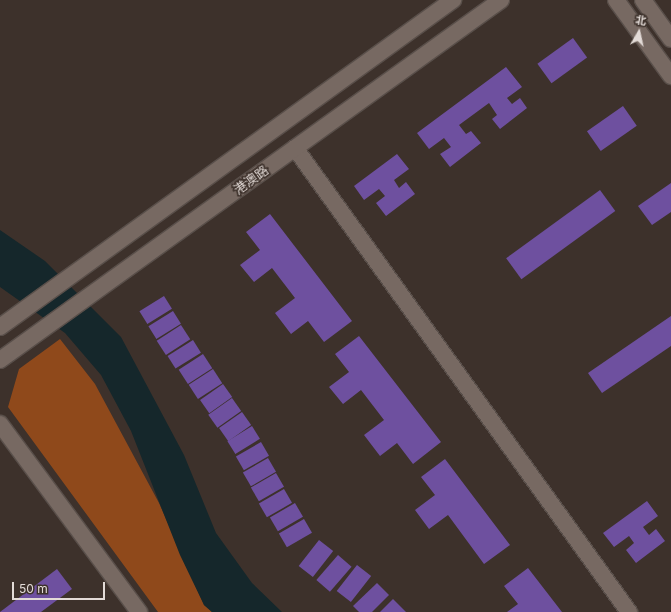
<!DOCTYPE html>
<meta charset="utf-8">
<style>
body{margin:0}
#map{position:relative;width:671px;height:612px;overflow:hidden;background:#3d312b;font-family:Inter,"Noto Sans SC",sans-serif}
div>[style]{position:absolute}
.green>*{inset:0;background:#8f491b}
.water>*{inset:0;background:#15272b}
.building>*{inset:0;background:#6e509f;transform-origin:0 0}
.roads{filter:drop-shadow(1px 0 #594f4a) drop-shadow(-1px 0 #594f4a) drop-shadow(0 1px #594f4a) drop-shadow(0 -1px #594f4a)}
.tertiary>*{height:16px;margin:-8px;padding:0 8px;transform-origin:8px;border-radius:8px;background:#776962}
span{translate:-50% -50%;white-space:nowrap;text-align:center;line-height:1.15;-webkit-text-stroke:3.5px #3d312b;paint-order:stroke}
.street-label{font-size:13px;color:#e3dbd7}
.north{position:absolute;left:619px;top:12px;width:40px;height:40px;-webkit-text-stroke:3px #3d312b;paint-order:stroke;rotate:9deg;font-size:11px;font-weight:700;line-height:16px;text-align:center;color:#e3dbd7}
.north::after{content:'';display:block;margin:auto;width:14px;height:18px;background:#e3dbd7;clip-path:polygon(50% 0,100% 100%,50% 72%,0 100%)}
.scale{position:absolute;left:12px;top:582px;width:93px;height:18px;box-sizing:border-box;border:2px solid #e3dbd7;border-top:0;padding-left:5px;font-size:12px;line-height:14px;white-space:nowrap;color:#e3dbd7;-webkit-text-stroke:3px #3d312b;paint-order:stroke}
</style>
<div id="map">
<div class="green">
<i style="clip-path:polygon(60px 339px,95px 384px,159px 503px,204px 605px,212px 612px,158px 612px,8px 407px,19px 369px)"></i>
</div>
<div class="water">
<i style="clip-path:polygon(0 230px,45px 261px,121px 337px,184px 455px,216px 533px,252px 583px,282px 612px,212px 612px,204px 605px,180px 555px,131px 431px,101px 375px,65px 333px,0 287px)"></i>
</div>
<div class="building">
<i style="left:573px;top:38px;width:24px;height:44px;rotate:54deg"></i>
<i style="clip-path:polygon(506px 67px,522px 87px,507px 98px,512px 104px,520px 98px,527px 108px,500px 129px,492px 119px,497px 115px,489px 103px,459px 125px,466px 134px,471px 131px,481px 143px,450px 167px,440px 154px,451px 147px,444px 138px,429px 149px,417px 133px)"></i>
<i style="left:623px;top:106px;width:24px;height:44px;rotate:55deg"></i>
<i style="clip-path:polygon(397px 154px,409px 169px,394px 180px,399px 188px,406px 182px,415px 194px,386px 216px,376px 203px,385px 196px,379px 189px,364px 200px,354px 186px)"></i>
<i style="clip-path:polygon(671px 183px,671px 212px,652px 225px,638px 206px)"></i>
<i style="left:600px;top:190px;width:26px;height:116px;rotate:54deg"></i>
<i style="clip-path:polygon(270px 214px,352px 321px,324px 342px,308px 321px,291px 334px,275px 313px,295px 298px,272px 268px,254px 282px,240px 265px,260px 250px,246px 232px)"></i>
<i style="left:164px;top:296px;width:15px;height:29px;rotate:58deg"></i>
<i style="left:173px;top:311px;width:15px;height:29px;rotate:58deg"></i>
<i style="clip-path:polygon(671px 316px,671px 346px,602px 393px,588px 373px)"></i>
<i style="left:181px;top:325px;width:17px;height:29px;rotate:57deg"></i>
<i style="clip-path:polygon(359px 336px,441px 442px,413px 464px,397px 443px,380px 456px,364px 435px,384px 420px,361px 390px,343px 404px,329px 387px,349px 372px,335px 354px)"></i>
<i style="left:193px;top:340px;width:15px;height:30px;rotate:58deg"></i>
<i style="left:203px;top:354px;width:17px;height:29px;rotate:57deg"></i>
<i style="left:213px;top:369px;width:17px;height:29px;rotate:57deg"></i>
<i style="left:223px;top:384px;width:16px;height:28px;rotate:55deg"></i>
<i style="left:232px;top:398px;width:16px;height:29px;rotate:55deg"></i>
<i style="left:242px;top:412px;width:16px;height:28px;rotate:55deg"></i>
<i style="left:252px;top:426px;width:15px;height:29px;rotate:58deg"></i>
<i style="left:261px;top:442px;width:16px;height:29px;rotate:60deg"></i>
<i style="left:268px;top:458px;width:16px;height:29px;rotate:60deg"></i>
<i style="clip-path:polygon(445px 459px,510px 545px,484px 564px,448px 515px,429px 529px,415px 510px,435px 495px,421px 477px)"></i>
<i style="left:276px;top:473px;width:16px;height:29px;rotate:60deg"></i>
<i style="left:284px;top:489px;width:16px;height:29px;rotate:60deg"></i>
<i style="clip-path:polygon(647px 501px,658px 516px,643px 527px,649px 535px,656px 529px,665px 541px,636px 563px,626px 550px,634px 543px,629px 536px,614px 547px,603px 533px)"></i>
<i style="left:295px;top:503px;width:16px;height:29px;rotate:60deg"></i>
<i style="left:304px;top:519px;width:16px;height:29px;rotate:60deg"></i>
<i style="left:319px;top:540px;width:18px;height:33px;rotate:38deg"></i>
<i style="left:338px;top:555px;width:18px;height:33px;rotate:41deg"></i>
<i style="left:357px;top:565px;width:18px;height:33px;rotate:38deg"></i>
<i style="clip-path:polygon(528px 568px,562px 612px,507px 612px,518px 604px,504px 586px)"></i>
<i style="clip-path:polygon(57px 569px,72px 589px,41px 612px,0 612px)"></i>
<i style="clip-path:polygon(377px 583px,389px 595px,372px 612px,359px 612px,353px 606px)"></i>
<i style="clip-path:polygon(393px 599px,406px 612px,380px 612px)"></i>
</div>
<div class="roads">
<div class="tertiary">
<i style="left:616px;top:0;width:94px;rotate:54.1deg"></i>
<i style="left:643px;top:0;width:48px;rotate:54.3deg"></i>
<i style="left:295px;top:148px;width:572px;rotate:54.25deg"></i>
<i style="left:0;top:327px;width:559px;rotate:-35.82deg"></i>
<i style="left:0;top:360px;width:617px;rotate:-35.7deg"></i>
<i style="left:0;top:424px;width:234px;rotate:53.5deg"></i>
</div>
</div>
<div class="street-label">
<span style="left:251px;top:180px;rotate:-36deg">港澳路</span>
</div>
<div class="north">北</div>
<div class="scale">50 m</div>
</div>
